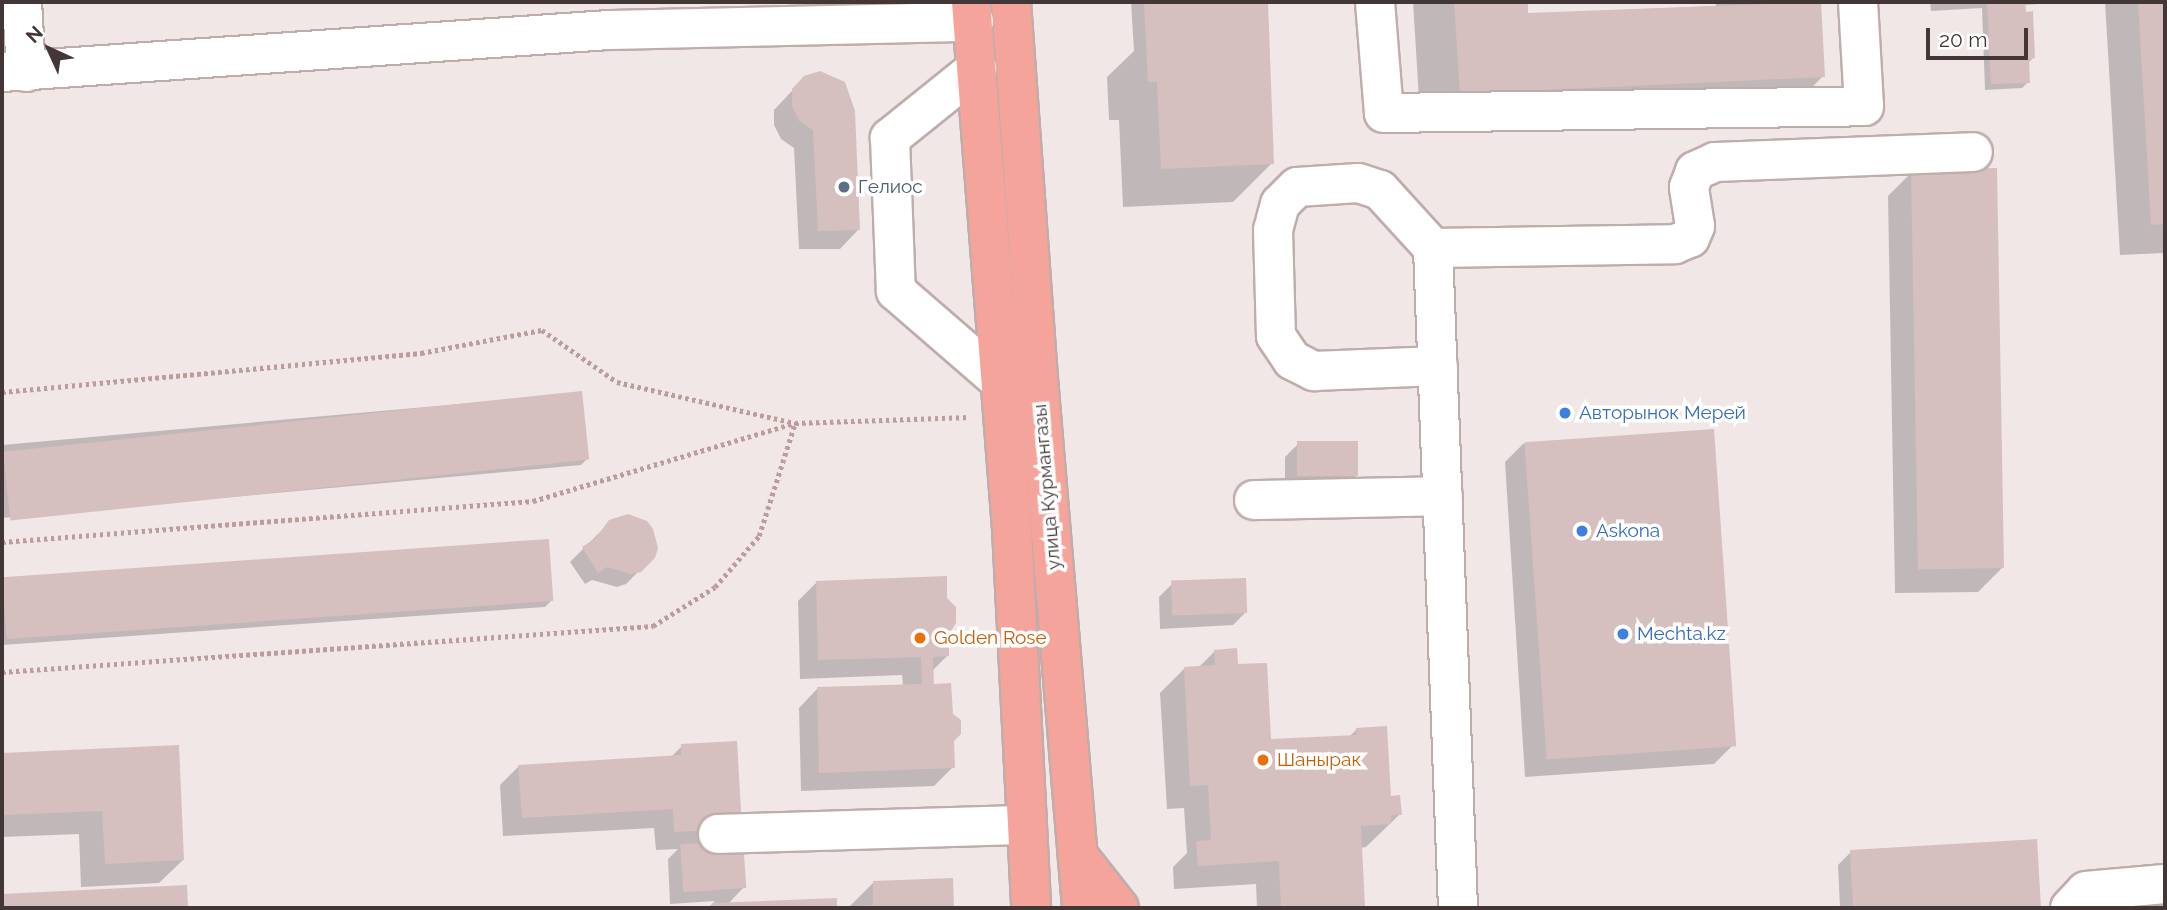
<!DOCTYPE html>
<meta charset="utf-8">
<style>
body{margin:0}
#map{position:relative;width:2167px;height:910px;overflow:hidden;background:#f1e7e6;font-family:Raleway,sans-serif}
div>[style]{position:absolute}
.shadow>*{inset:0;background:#0003}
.building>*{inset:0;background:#d5bfbf;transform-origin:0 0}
.path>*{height:4.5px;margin-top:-2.25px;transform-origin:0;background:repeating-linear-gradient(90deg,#bc9d9c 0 3.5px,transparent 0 7px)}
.roads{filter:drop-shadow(2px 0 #bfadac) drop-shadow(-2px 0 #bfadac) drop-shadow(0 2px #bfadac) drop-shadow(0 -2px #bfadac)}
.minor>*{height:38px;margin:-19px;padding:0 19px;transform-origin:19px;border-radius:19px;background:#fff}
.major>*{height:38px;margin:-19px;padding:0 19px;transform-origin:19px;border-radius:19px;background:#f5a49b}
.dots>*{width:19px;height:19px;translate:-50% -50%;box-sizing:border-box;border:4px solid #fff;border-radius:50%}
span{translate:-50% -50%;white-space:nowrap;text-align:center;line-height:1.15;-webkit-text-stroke:7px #fff;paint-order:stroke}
.service-label{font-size:19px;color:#4e5e75}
.left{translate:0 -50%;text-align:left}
.shop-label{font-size:19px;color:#366cbe}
.street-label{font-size:19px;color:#433636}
.food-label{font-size:19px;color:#c56008}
.frame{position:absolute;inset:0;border:4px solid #433636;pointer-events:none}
.north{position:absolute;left:14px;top:14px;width:70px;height:70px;-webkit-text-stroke:5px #fff;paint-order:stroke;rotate:315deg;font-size:19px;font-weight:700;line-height:28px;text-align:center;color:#433636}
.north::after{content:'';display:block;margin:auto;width:24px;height:32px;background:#433636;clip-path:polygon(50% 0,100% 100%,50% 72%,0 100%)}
.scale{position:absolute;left:1926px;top:28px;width:102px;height:32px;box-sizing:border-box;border:4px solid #433636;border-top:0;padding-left:9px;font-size:21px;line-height:24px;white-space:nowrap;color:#433636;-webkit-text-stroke:5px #fff;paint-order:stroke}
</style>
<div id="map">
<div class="shadow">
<i style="clip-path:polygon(1131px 2px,1266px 2px,1272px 163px,1233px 202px,1123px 207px,1119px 120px,1109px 120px,1107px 77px,1134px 51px)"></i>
<i style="clip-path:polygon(1413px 2px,1526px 2px,1527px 14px,1716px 6px,1715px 2px,1819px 2px,1823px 76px,1784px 116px,1421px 132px)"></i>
<i style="clip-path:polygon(1930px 2px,2064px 2px,2024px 5px,2033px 58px,2027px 64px,2028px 82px,2022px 88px,1985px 90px,1982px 8px,1931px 11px)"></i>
<i style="clip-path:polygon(2105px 2px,2165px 2px,2165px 253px,2120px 255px)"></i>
<i style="clip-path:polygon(805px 77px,858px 230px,840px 249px,799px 249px,794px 148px,781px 139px,774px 125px,774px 110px)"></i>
<i style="clip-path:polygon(1912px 172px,2002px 568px,1978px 592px,1895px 593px,1888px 196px)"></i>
<i style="clip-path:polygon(581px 393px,587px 459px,581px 465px,2px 518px,2px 445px)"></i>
<i style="clip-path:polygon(1524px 443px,1733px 745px,1714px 764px,1525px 777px,1505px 462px)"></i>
<i style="clip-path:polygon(1298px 444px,1357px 475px,1344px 488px,1285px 489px,1285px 457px)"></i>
<i style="clip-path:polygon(610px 522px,653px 557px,626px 584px,617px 587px,592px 580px,585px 584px,570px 562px)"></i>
<i style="clip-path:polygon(547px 541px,551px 601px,545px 607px,2px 645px,2px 579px)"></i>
<i style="clip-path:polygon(816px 583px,947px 633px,947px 656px,932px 671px,932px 685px,953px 767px,934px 786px,801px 791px,799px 708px,817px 689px,903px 686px,902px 675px,800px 679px,798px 601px)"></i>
<i style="clip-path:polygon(1172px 584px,1246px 612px,1233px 625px,1160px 629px,1159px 597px)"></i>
<i style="clip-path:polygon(1215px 651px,1236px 666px,1269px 741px,1349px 737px,1357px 729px,1400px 814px,1366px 847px,1360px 848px,1363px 908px,1257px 908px,1256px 884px,1174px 889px,1173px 867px,1187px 853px,1184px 808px,1167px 809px,1160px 693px,1184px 669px,1198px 668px)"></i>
<i style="clip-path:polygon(682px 746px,744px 887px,728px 904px,849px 907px,873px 883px,952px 906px,950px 908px,708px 908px,715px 901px,670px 904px,668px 859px,678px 849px,656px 850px,654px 828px,503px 836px,500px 785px,519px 766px,671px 757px)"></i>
<i style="clip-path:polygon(178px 747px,183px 860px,159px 883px,81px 887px,79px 834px,2px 837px,2px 754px)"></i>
<i style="clip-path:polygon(2036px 841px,2040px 908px,1840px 908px,1838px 865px,1851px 852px)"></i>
<i style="clip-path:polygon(186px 887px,187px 908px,2px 908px,2px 895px)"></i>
</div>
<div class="building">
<i style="clip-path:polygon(1144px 2px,1268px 2px,1274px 164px,1161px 169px,1157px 82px,1148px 82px)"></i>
<i style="clip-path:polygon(1454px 2px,1528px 2px,1528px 13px,1821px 2px,1825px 77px,1460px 94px)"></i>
<i style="clip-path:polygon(1987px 2px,2025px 2px,2026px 12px,2033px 11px,2035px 58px,2029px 59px,2030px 83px,1991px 84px)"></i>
<i style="clip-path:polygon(2138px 2px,2165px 2px,2165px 224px,2151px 225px)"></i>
<i style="clip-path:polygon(820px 71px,845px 82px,855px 111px,860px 230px,818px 231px,813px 130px,799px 121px,792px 106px,792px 89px,804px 76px)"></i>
<i style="left:1997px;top:168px;width:400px;height:86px;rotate:89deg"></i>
<i style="left:582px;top:391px;width:69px;height:582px;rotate:84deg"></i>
<i style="left:1714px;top:429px;width:318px;height:190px;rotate:86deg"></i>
<i style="left:1358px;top:441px;width:35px;height:61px;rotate:90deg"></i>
<i style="clip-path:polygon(628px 514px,647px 521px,653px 529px,658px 548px,655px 558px,641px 572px,631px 574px,607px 567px,598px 573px,582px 547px,596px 538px,609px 520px)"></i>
<i style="left:549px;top:539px;width:62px;height:548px;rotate:86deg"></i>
<i style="clip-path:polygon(947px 576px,947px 598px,956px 607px,956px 623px,949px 634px,949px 656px,933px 657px,934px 684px,951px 683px,953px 714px,961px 720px,961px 734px,954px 741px,955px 768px,819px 773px,817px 687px,922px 684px,921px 657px,818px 660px,816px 581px)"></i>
<i style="left:1246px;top:578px;width:35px;height:75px;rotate:88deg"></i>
<i style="clip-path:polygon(1237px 648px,1238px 664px,1267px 663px,1271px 739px,1357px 735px,1356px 728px,1387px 726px,1391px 796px,1400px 795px,1402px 815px,1391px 815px,1391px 824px,1361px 826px,1365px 908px,1281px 908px,1279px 861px,1198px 866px,1196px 841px,1211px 840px,1208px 785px,1190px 786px,1184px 667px,1215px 665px,1214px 650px)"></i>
<i style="clip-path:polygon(737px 741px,742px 828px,674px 832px,673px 809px,522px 818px,518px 765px,681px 755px,681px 744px)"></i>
<i style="clip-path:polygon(179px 745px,184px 860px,105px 864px,102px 811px,2px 815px,2px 753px)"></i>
<i style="clip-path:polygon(2037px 839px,2041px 908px,1853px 908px,1850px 850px)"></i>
<i style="left:743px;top:840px;width:48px;height:63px;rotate:86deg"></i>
<i style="clip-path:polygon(953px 878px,954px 907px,839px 908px,873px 905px,873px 881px)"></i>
<i style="clip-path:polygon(187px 885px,188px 908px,2px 908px,2px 894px)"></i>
<i style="clip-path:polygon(837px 898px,837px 908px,712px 908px,712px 903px)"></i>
</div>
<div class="path">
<i style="left:2px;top:392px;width:421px;rotate:-5.3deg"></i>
<i style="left:421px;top:353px;width:123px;rotate:-10.8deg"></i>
<i style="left:542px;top:330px;width:91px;rotate:34.7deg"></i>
<i style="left:617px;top:382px;width:183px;rotate:13deg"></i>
<i style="left:795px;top:423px;width:175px;rotate:-2deg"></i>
<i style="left:2px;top:542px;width:533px;rotate:-4.42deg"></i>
<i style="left:533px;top:501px;width:272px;rotate:-16.6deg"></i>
<i style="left:2px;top:672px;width:653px;rotate:-4.04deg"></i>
<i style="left:653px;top:626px;width:73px;rotate:-32.2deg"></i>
<i style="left:715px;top:587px;width:67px;rotate:-49.2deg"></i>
<i style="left:759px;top:536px;width:119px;rotate:-72.3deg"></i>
</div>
<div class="roads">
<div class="minor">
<i style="left:22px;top:2px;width:70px;rotate:86.7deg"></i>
<i style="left:1375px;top:2px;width:111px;rotate:85.4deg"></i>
<i style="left:1384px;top:113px;width:480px;rotate:-0.8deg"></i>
<i style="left:1864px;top:106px;width:104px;rotate:-93.3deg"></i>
<i style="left:977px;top:68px;width:112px;rotate:141.2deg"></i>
<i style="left:890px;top:138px;width:153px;rotate:87.8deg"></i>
<i style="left:896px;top:291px;width:138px;rotate:40.9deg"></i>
<i style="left:2px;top:72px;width:607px;rotate:-3.96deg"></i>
<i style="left:608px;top:30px;width:366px;rotate:-1.3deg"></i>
<i style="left:1433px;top:248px;width:79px;rotate:-132.4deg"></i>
<i style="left:1380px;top:190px;width:23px;rotate:-162deg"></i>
<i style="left:1358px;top:183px;width:61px;rotate:176.2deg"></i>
<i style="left:1297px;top:187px;width:24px;rotate:135deg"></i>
<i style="left:1280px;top:204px;width:27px;rotate:105deg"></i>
<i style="left:1273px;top:230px;width:106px;rotate:88.4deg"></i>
<i style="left:1276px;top:336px;width:29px;rotate:56deg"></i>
<i style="left:1292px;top:360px;width:25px;rotate:27deg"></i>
<i style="left:1314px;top:371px;width:124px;rotate:-2.3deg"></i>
<i style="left:1254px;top:500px;width:189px;rotate:-1.2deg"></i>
<i style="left:718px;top:834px;width:308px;rotate:-1.7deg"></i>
<i style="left:1458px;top:908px;width:660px;rotate:-92.17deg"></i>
<i style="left:1433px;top:248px;width:242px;rotate:-0.9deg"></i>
<i style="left:1675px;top:244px;width:16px;rotate:-22deg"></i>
<i style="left:1690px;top:238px;width:13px;rotate:-67deg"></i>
<i style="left:1695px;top:226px;width:39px;rotate:-99deg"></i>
<i style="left:1689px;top:187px;width:17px;rotate:-69deg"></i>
<i style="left:1695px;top:171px;width:22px;rotate:-24deg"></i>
<i style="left:1715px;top:162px;width:258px;rotate:-2.2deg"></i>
<i style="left:2070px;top:908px;width:23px;rotate:-47deg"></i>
<i style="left:2086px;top:891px;width:79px;rotate:-5.1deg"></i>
</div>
<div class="major">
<i style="left:971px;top:2px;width:529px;rotate:85.55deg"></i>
<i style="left:1012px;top:529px;width:379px;rotate:87.1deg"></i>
<i style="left:1011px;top:2px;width:377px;rotate:85.9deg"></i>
<i style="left:1038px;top:378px;width:532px;rotate:85.25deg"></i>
<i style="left:1078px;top:856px;width:66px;rotate:51.7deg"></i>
</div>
</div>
<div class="dots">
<i style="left:844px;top:187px;background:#5c6f8a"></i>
<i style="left:1565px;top:413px;background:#3f7fe0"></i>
<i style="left:1582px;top:531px;background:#3f7fe0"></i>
<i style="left:1623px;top:634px;background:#3f7fe0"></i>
<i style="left:920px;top:638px;background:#e8710a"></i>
<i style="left:1263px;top:760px;background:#e8710a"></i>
</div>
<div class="service-label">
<span class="left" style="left:858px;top:187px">Гелиос</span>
</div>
<div class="shop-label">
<span class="left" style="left:1579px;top:413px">Авторынок Мерей</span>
<span class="left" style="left:1596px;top:531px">Askona</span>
<span class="left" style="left:1637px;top:634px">Mechta.kz</span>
</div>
<div class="street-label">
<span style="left:1047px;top:487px;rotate:-95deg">улица Курмангазы</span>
</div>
<div class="food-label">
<span class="left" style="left:934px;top:638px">Golden Rose</span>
<span class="left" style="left:1277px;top:760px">Шанырак</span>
</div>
<div class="frame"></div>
<div class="north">N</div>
<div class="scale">20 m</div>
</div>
